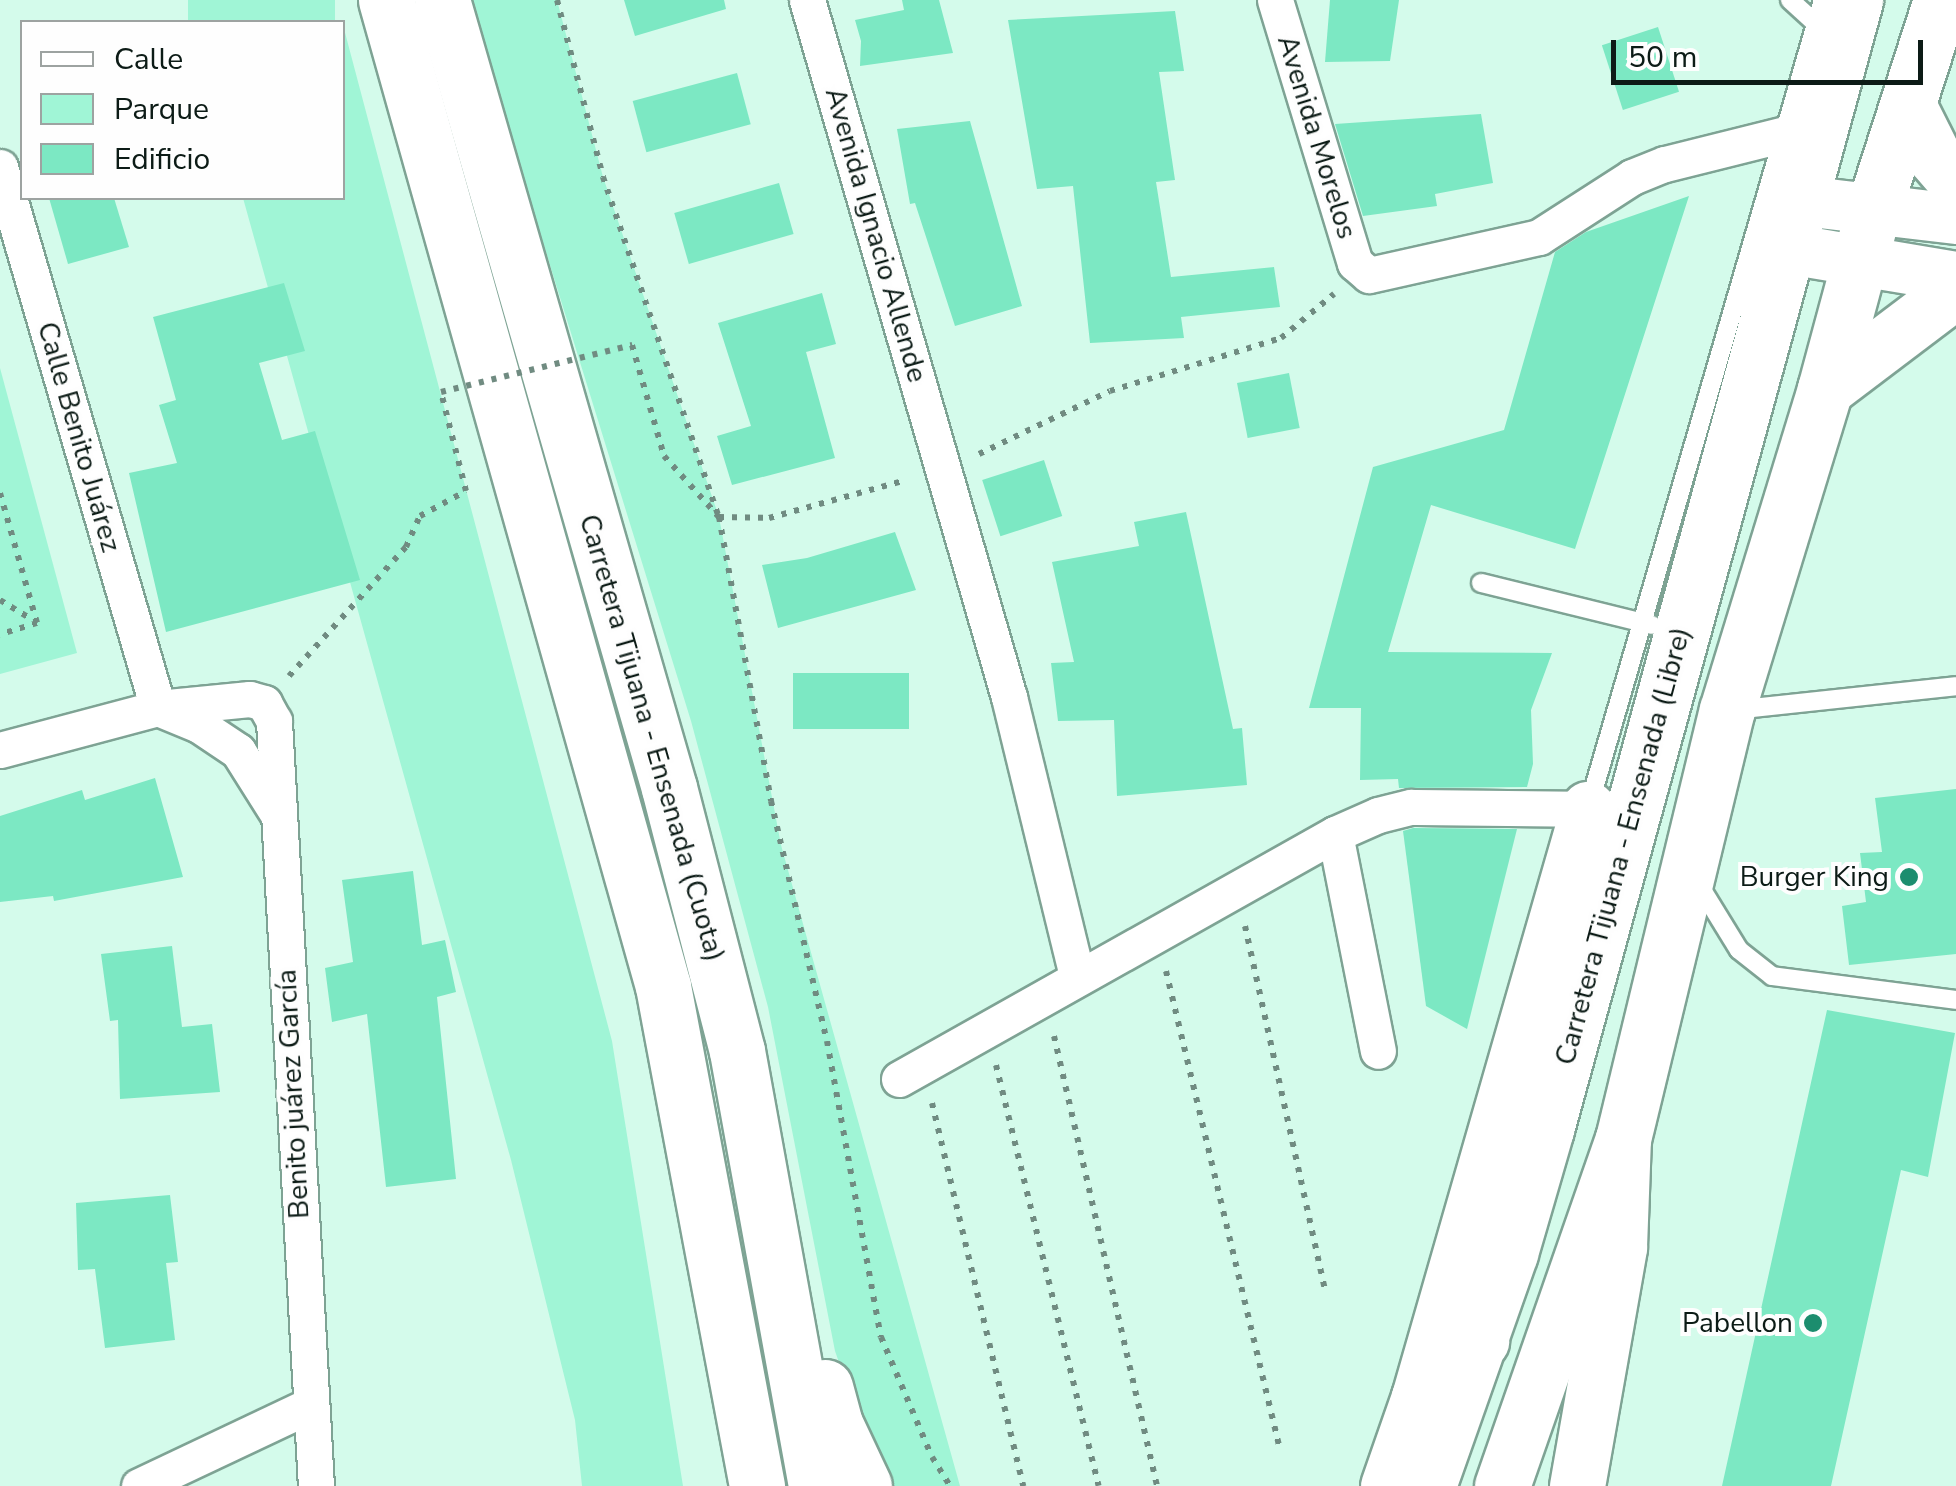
<!DOCTYPE html>
<meta charset="utf-8">
<style>
body{margin:0}
#map{position:relative;width:1956px;height:1486px;overflow:hidden;background:#d4fbeb;font-family:"Nunito Sans",sans-serif}
div>[style]{position:absolute}
.green>*{inset:0;background:#a0f5d6;transform-origin:0 0}
.building>*{inset:0;background:#7ce8c3;transform-origin:0 0}
.path>*{height:6px;margin-top:-3px;transform-origin:0;background:repeating-linear-gradient(90deg,#708b81 0 5px,transparent 0 13px)}
.roads{filter:drop-shadow(2px 0 #7ea394) drop-shadow(-2px 0 #7ea394) drop-shadow(0 2px #7ea394) drop-shadow(0 -2px #7ea394)}
.service>*{height:18px;margin:-9px;padding:0 9px;transform-origin:9px;border-radius:9px;background:#fff}
.minor>*{height:35px;margin:-17.5px;padding:0 17.5px;transform-origin:17.5px;border-radius:17.5px;background:#fff}
.secondary>*{height:50px;margin:-25px;padding:0 25px;transform-origin:25px;border-radius:25px;background:#fff}
.primary>*{height:55px;margin:-27.5px;padding:0 27.5px;transform-origin:27.5px;border-radius:27.5px;background:#fff}
.motorway>*{height:55px;margin:-27.5px;padding:0 27.5px;transform-origin:27.5px;border-radius:27.5px;background:#fff}
.path-bridge>*{height:6px;margin-top:-3px;transform-origin:0;background:repeating-linear-gradient(90deg,#708b81 0 5px,transparent 0 13px)}
.dots>*{width:28px;height:28px;translate:-50% -50%;box-sizing:border-box;border:5px solid #fefefe;border-radius:50%}
span{translate:-50% -50%;white-space:nowrap;text-align:center;line-height:1.15;-webkit-text-stroke:8px #fefefe;paint-order:stroke}
.street-label{font-size:28px;color:#0c1b16}
.poi-label{font-size:28px;color:#0c1b16}
.right{translate:-100% -50%;text-align:right}
.legend{position:absolute;left:20px;top:20px;width:325px;height:180px;box-sizing:border-box;background:#fefefe;border:2px solid #9da3a1;margin:0;padding:12px 18px;list-style:none;font-size:30px;color:#0c1b16}
.legend li{display:flex;align-items:center;gap:20px;height:50px}
.legend b{width:50px;border:2px solid #9da3a1}
.scale{position:absolute;left:1611px;top:40px;width:312px;height:45px;box-sizing:border-box;border:5px solid #0c1b16;border-top:0;padding-left:12px;font-size:30px;line-height:35px;white-space:nowrap;color:#0c1b16;-webkit-text-stroke:8px #fefefe;paint-order:stroke}
</style>
<div id="map">
<div class="green">
<i style="left:188px;top:0;width:147px;height:23px"></i>
<i style="clip-path:polygon(468px 0,557px 0,603px 177px,719px 517px,781px 845px,960px 1486px,891px 1486px,872px 1457px,835px 1351px,768px 1007px,691px 721px)"></i>
<i style="clip-path:polygon(343px 25px,612px 1041px,683px 1486px,582px 1486px,575px 1420px,511px 1160px,243px 198px,342px 198px)"></i>
<i style="clip-path:polygon(0 368px,77px 653px,0 674px)"></i>
</div>
<div class="building">
<i style="clip-path:polygon(624px 0,724px 0,726px 9px,635px 36px)"></i>
<i style="clip-path:polygon(902px 0,939px 0,953px 53px,860px 66px,861px 41px,855px 20px,904px 10px)"></i>
<i style="clip-path:polygon(1330px 0,1399px 0,1390px 61px,1325px 62px)"></i>
<i style="clip-path:polygon(1175px 11px,1184px 71px,1159px 72px,1175px 180px,1156px 182px,1171px 277px,1274px 267px,1280px 307px,1181px 317px,1184px 338px,1090px 343px,1073px 186px,1037px 189px,1008px 20px)"></i>
<i style="left:1658px;top:27px;width:68px;height:59px;rotate:72deg"></i>
<i style="left:737px;top:73px;width:53px;height:108px;rotate:75deg"></i>
<i style="clip-path:polygon(1481px 114px,1493px 183px,1435px 194px,1437px 206px,1363px 216px,1335px 124px)"></i>
<i style="clip-path:polygon(970px 121px,1022px 306px,955px 326px,915px 203px,910px 204px,897px 129px)"></i>
<i style="left:779px;top:183px;width:53px;height:109px;rotate:74deg"></i>
<i style="clip-path:polygon(1689px 196px,1575px 549px,1431px 505px,1388px 652px,1552px 653px,1531px 710px,1533px 764px,1527px 787px,1399px 788px,1398px 779px,1360px 780px,1361px 708px,1309px 708px,1373px 467px,1504px 430px,1555px 252px,1586px 232px)"></i>
<i style="clip-path:polygon(49px 198px,114px 198px,129px 247px,68px 264px)"></i>
<i style="clip-path:polygon(284px 283px,305px 351px,259px 363px,282px 440px,315px 431px,360px 580px,166px 632px,129px 473px,177px 463px,159px 405px,176px 400px,153px 317px)"></i>
<i style="clip-path:polygon(822px 293px,836px 344px,806px 352px,835px 458px,732px 485px,717px 436px,751px 426px,718px 323px)"></i>
<i style="left:1289px;top:373px;width:56px;height:53px;rotate:79deg"></i>
<i style="left:1044px;top:460px;width:59px;height:65px;rotate:72deg"></i>
<i style="clip-path:polygon(1186px 512px,1233px 729px,1242px 728px,1247px 785px,1117px 796px,1114px 720px,1058px 721px,1051px 663px,1074px 662px,1052px 562px,1139px 546px,1134px 522px)"></i>
<i style="clip-path:polygon(895px 532px,916px 590px,778px 628px,762px 565px,807px 558px)"></i>
<i style="left:793px;top:673px;width:116px;height:56px"></i>
<i style="clip-path:polygon(155px 778px,183px 877px,54px 901px,53px 896px,0 902px,0 816px,82px 790px,85px 800px)"></i>
<i style="clip-path:polygon(1956px 789px,1956px 954px,1849px 965px,1842px 906px,1866px 902px,1860px 853px,1882px 852px,1875px 798px)"></i>
<i style="clip-path:polygon(1413px 828px,1517px 829px,1467px 1029px,1426px 1006px,1403px 831px)"></i>
<i style="clip-path:polygon(413px 871px,422px 945px,445px 940px,456px 992px,437px 997px,456px 1179px,386px 1187px,367px 1014px,332px 1022px,325px 968px,353px 962px,342px 880px)"></i>
<i style="clip-path:polygon(172px 946px,182px 1027px,212px 1024px,220px 1092px,120px 1099px,118px 1020px,110px 1021px,101px 954px)"></i>
<i style="clip-path:polygon(1827px 1010px,1955px 1033px,1928px 1177px,1901px 1170px,1831px 1486px,1722px 1486px)"></i>
<i style="clip-path:polygon(170px 1195px,178px 1262px,166px 1263px,175px 1340px,105px 1348px,95px 1269px,78px 1270px,76px 1203px)"></i>
</div>
<div class="path">
<i style="left:557px;top:0;width:183px;rotate:75.4deg"></i>
<i style="left:603px;top:177px;width:359px;rotate:71.2deg"></i>
<i style="left:719px;top:517px;width:289px;rotate:79.6deg"></i>
<i style="left:771px;top:801px;width:246px;rotate:76.9deg"></i>
<i style="left:827px;top:1041px;width:301px;rotate:79.7deg"></i>
<i style="left:881px;top:1337px;width:130px;rotate:67deg"></i>
<i style="left:932px;top:1457px;width:34px;rotate:58deg"></i>
<i style="left:632px;top:345px;width:116px;rotate:73.9deg"></i>
<i style="left:664px;top:456px;width:82px;rotate:48deg"></i>
<i style="left:719px;top:517px;width:50px;rotate:1.1deg"></i>
<i style="left:769px;top:518px;width:142px;rotate:-15.5deg"></i>
<i style="left:979px;top:454px;width:145px;rotate:-25.7deg"></i>
<i style="left:1110px;top:391px;width:179px;rotate:-17.2deg"></i>
<i style="left:1281px;top:338px;width:69px;rotate:-39.7deg"></i>
<i style="left:0;top:493px;width:135px;rotate:74.1deg"></i>
<i style="left:37px;top:623px;width:39px;rotate:163deg"></i>
<i style="left:0;top:600px;width:42px;rotate:31.4deg"></i>
<i style="left:289px;top:676px;width:174px;rotate:-47.8deg"></i>
<i style="left:406px;top:547px;width:34px;rotate:-66deg"></i>
<i style="left:420px;top:516px;width:52px;rotate:-28.5deg"></i>
<i style="left:466px;top:491px;width:102px;rotate:-104.2deg"></i>
<i style="left:1245px;top:926px;width:374px;rotate:77.6deg"></i>
<i style="left:1166px;top:971px;width:489px;rotate:76.6deg"></i>
<i style="left:1054px;top:1036px;width:462px;rotate:77.1deg"></i>
<i style="left:996px;top:1065px;width:433px;rotate:76.3deg"></i>
<i style="left:932px;top:1103px;width:394px;rotate:76.6deg"></i>
</div>
<div class="roads">
<div class="service">
<i style="left:1790px;top:0;width:45px;rotate:42.3deg"></i>
<i style="left:1481px;top:583px;width:176px;rotate:13.8deg"></i>
<i style="left:1733px;top:710px;width:224px;rotate:-6.1deg"></i>
<i style="left:1590px;top:802px;width:835px;rotate:-73.8deg"></i>
<i style="left:1699px;top:885px;width:76px;rotate:58.4deg"></i>
<i style="left:1739px;top:950px;width:42px;rotate:38.2deg"></i>
<i style="left:1772px;top:976px;width:186px;rotate:7.4deg"></i>
</div>
<div class="minor">
<i style="left:807px;top:0;width:726px;rotate:73.84deg"></i>
<i style="left:1009px;top:697px;width:288px;rotate:76.3deg"></i>
<i style="left:1275px;top:0;width:275px;rotate:73.1deg"></i>
<i style="left:1355px;top:263px;width:18px;rotate:41deg"></i>
<i style="left:1369px;top:275px;width:174px;rotate:-12.6deg"></i>
<i style="left:1539px;top:237px;width:111px;rotate:-32.8deg"></i>
<i style="left:1632px;top:177px;width:35px;rotate:-22deg"></i>
<i style="left:1665px;top:164px;width:162px;rotate:-14deg"></i>
<i style="left:0;top:167px;width:564px;rotate:73.72deg"></i>
<i style="left:158px;top:708px;width:44px;rotate:22.5deg"></i>
<i style="left:199px;top:725px;width:47px;rotate:33.7deg"></i>
<i style="left:238px;top:751px;width:73px;rotate:57.8deg"></i>
<i style="left:0;top:750px;width:163px;rotate:-14.9deg"></i>
<i style="left:158px;top:708px;width:92px;rotate:-5.6deg"></i>
<i style="left:250px;top:699px;width:15px;rotate:16deg"></i>
<i style="left:264px;top:703px;width:21px;rotate:61deg"></i>
<i style="left:274px;top:721px;width:766px;rotate:86.86deg"></i>
<i style="left:1335px;top:834px;width:221px;rotate:78.8deg"></i>
<i style="left:899px;top:1079px;width:500px;rotate:-29.33deg"></i>
<i style="left:1335px;top:834px;width:47px;rotate:-23.8deg"></i>
<i style="left:1378px;top:815px;width:34px;rotate:-14deg"></i>
<i style="left:1411px;top:807px;width:193px;rotate:0.6deg"></i>
<i style="left:139px;top:1486px;width:187px;rotate:-25.3deg"></i>
</div>
<div class="secondary">
<i style="left:1803px;top:201px;width:154px;rotate:6.7deg"></i>
<i style="left:1789px;top:249px;width:169px;rotate:9.5deg"></i>
</div>
<div class="primary">
<i style="left:1908px;top:105px;width:56px;rotate:63.4deg"></i>
<i style="left:1933px;top:155px;width:35px;rotate:49deg"></i>
<i style="left:1825px;top:389px;width:164px;rotate:-37.1deg"></i>
<i style="left:1428px;top:1486px;width:247px;rotate:-70.6deg"></i>
<i style="left:1510px;top:1253px;width:129px;rotate:-73.8deg"></i>
<i style="left:1546px;top:1129px;width:1171px;rotate:-74.69deg"></i>
<i style="left:1502px;top:1486px;width:367px;rotate:-70.8deg"></i>
<i style="left:1623px;top:1139px;width:441px;rotate:-76.4deg"></i>
<i style="left:1727px;top:710px;width:336px;rotate:-73deg"></i>
<i style="left:1825px;top:389px;width:184px;rotate:-74.9deg"></i>
<i style="left:1873px;top:211px;width:222px;rotate:-72.1deg"></i>
</div>
<div class="motorway">
<i style="left:386px;top:0;width:1024px;rotate:74.31deg"></i>
<i style="left:663px;top:986px;width:509px;rotate:79.35deg"></i>
<i style="left:442px;top:0;width:820px;rotate:73.93deg"></i>
<i style="left:669px;top:788px;width:272px;rotate:75.5deg"></i>
<i style="left:737px;top:1051px;width:442px;rotate:79.7deg"></i>
<i style="left:825px;top:1387px;width:38px;rotate:75deg"></i>
<i style="left:835px;top:1424px;width:68px;rotate:64.9deg"></i>
<i style="left:1419px;top:1397px;width:612px;rotate:-73.96deg"></i>
<i style="left:1388px;top:1486px;width:94px;rotate:-70.8deg"></i>
<i style="left:1419px;top:1397px;width:84px;rotate:-42.1deg"></i>
<i style="left:1577px;top:1486px;width:243px;rotate:-80deg"></i>
<i style="left:1619px;top:1247px;width:108px;rotate:-87.9deg"></i>
</div>
</div>
<div class="path-bridge">
<i style="left:441px;top:392px;width:197px;rotate:-13.8deg"></i>
</div>
<div class="dots">
<i style="left:1909px;top:877px;background:#1c8d6e"></i>
<i style="left:1813px;top:1323px;background:#1c8d6e"></i>
</div>
<div class="street-label">
<span style="left:1317px;top:137px;rotate:73deg">Avenida Morelos</span>
<span style="left:876px;top:235px;rotate:74deg">Avenida Ignacio Allende</span>
<span style="left:79px;top:437px;rotate:74deg">Calle Benito Juárez</span>
<span style="left:652px;top:738px;rotate:74deg">Carretera Tijuana - Ensenada (Cuota)</span>
<span style="left:1623px;top:846px;rotate:-75deg">Carretera Tijuana - Ensenada (Libre)</span>
<span style="left:293px;top:1094px;rotate:-93deg">Benito juárez García</span>
</div>
<div class="poi-label">
<span class="right" style="left:1889px;top:877px">Burger King</span>
<span class="right" style="left:1793px;top:1323px">Pabellon</span>
</div>
<ul class="legend">
<li><b style="height:12px;background:#fff"></b>Calle</li>
<li><b style="height:28px;background:#a0f5d6"></b>Parque</li>
<li><b style="height:28px;background:#7ce8c3"></b>Edificio</li>
</ul>
<div class="scale">50 m</div>
</div>
